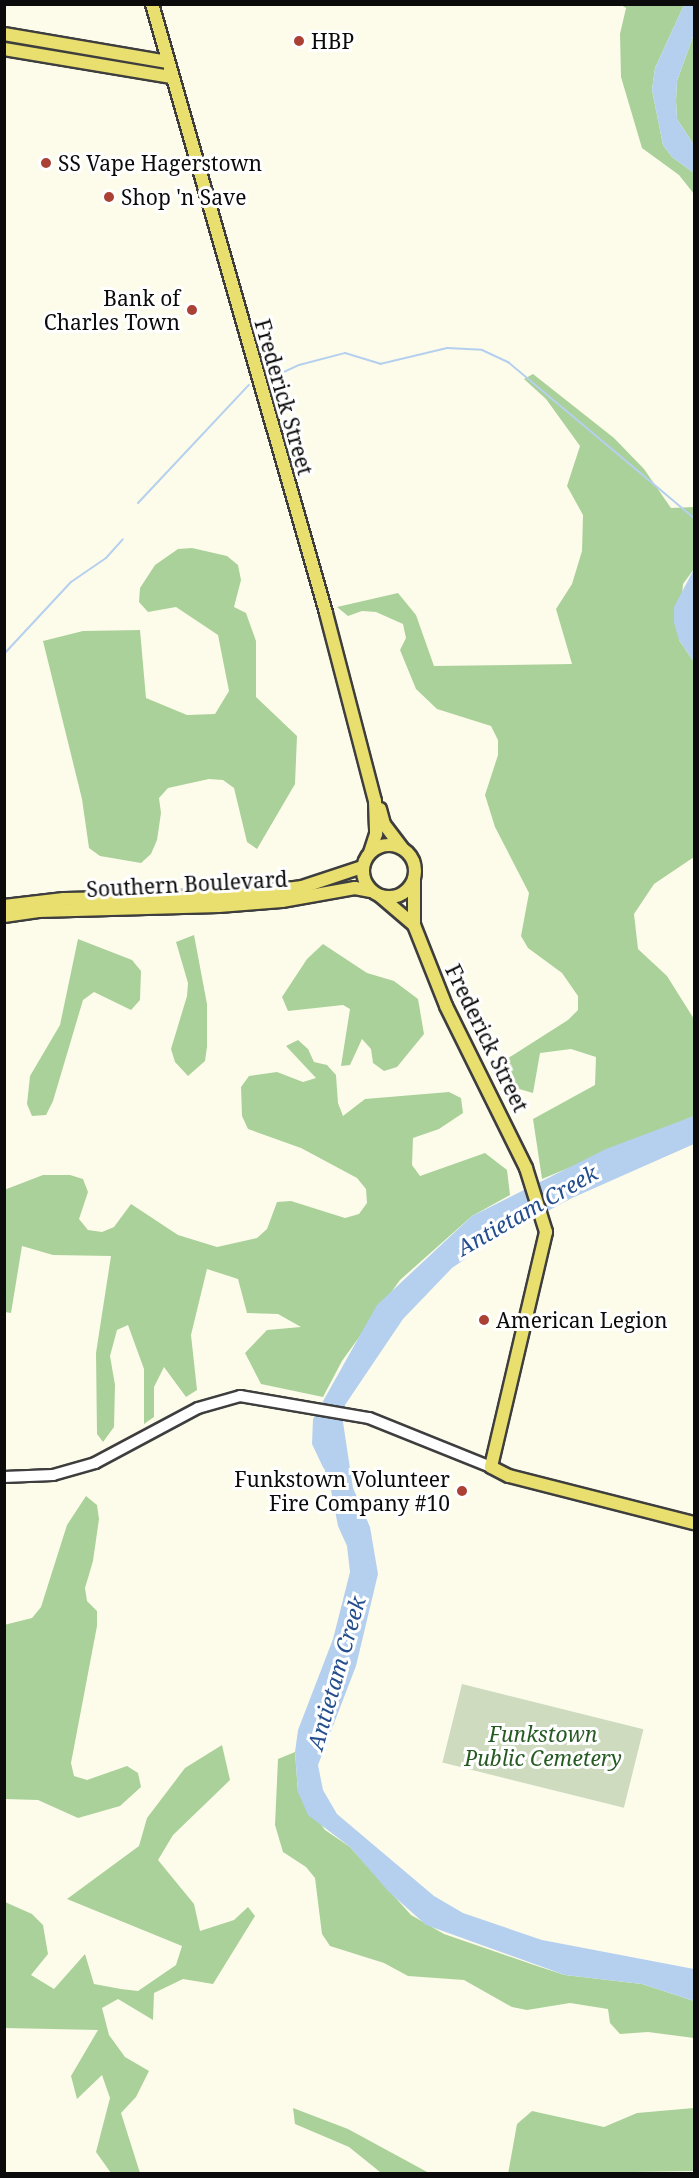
<!DOCTYPE html>
<style>
body{margin:0}
#map{position:relative;width:699px;height:2178px;overflow:hidden;background:#fdfceb;font-family:"Noto Serif",serif}
div>[style]{position:absolute}
.forest>*{inset:0;background:#aad19a}
.cemetery>*{inset:0;background:#cedbbf;transform-origin:0 0}
.water>*{inset:0;background:#b5d0ee}
.stream>*{height:2px;margin:-1px;padding:0 1px;transform-origin:1px;border-radius:1px;background:#b5d0ee}
.roads{filter:drop-shadow(2px 0 #3e3e3e) drop-shadow(-2px 0 #3e3e3e) drop-shadow(0 2px #3e3e3e) drop-shadow(0 -2px #3e3e3e)}
.minor>*{height:10px;margin:-5px;padding:0 5px;transform-origin:5px;border-radius:5px;background:#fff}
.major>*{height:12px;margin:-6px;padding:0 6px;transform-origin:6px;border-radius:6px;background:#e8df6f}
.major>.ring{margin:-6px;padding:0;box-sizing:content-box;background:none;border:12px solid #e8df6f;border-radius:50%}
.dots>*{width:16px;height:16px;translate:-50% -50%;box-sizing:border-box;border:3px solid #fff;border-radius:50%}
span{translate:-50% -50%;white-space:nowrap;text-align:center;line-height:1.15;-webkit-text-stroke:6px #fff;paint-order:stroke}
.poi-label{font-size:21px;color:#0b0b0b}
.left{translate:0 -50%;text-align:left}
.right{translate:-100% -50%;text-align:right}
.street-label{font-size:21px;color:#0b0b0b}
.park-label{font-size:21px;color:#265a23;font-style:italic}
.water-label{font-size:22px;color:#244e8d;font-style:italic}
.frame{position:absolute;inset:0;border:6px solid #0b0b0b;pointer-events:none}
</style>
<div id="map">
<div class="forest">
<i style="clip-path:polygon(621px 5px,684px 5px,655px 68px,652px 90px,663px 145px,672px 157px,694px 173px,694px 194px,679px 175px,642px 148px,621px 77px,620px 34px,626px 8px)"></i>
<i style="clip-path:polygon(694px 34px,694px 145px,677px 119px,676px 101px,677px 81px)"></i>
<i style="clip-path:polygon(533px 374px,614px 438px,644px 469px,671px 508px,694px 507px,694px 569px,683px 584px,679px 640px,694px 662px,694px 857px,654px 884px,634px 914px,638px 949px,667px 976px,694px 1019px,694px 1116px,542px 1179px,533px 1119px,595px 1085px,596px 1057px,571px 1049px,540px 1053px,533px 1093px,498px 1083px,495px 1071px,502px 1062px,568px 1020px,578px 1010px,578px 996px,562px 973px,528px 948px,521px 936px,529px 893px,495px 827px,485px 795px,498px 755px,498px 740px,491px 726px,437px 709px,416px 689px,400px 650px,406px 638px,403px 624px,376px 612px,362px 611px,348px 616px,337px 607px,398px 593px,416px 615px,434px 666px,572px 664px,556px 609px,572px 584px,582px 551px,583px 515px,567px 486px,580px 446px,546px 399px,524px 379px)"></i>
<i style="clip-path:polygon(192px 548px,227px 556px,238px 565px,241px 580px,234px 607px,246px 613px,256px 641px,256px 697px,297px 736px,295px 784px,257px 849px,247px 842px,234px 788px,223px 780px,209px 779px,168px 788px,159px 798px,161px 813px,157px 840px,151px 854px,141px 863px,100px 856px,89px 848px,82px 799px,43px 641px,83px 631px,140px 630px,146px 698px,187px 715px,215px 714px,229px 691px,218px 635px,176px 607px,148px 612px,139px 602px,140px 588px,155px 565px,178px 549px)"></i>
<i style="clip-path:polygon(194px 935px,207px 1004px,207px 1047px,205px 1061px,188px 1076px,175px 1062px,171px 1049px,187px 996px,188px 983px,176px 942px)"></i>
<i style="clip-path:polygon(78px 939px,132px 960px,141px 971px,140px 1000px,131px 1010px,94px 992px,83px 1000px,53px 1101px,46px 1115px,32px 1116px,27px 1104px,30px 1076px,60px 1025px)"></i>
<i style="clip-path:polygon(323px 944px,367px 973px,394px 981px,418px 999px,424px 1034px,397px 1067px,384px 1071px,373px 1063px,371px 1049px,362px 1039px,350px 1065px,341px 1066px,350px 1009px,343px 1005px,288px 1011px,282px 997px,307px 959px)"></i>
<i style="clip-path:polygon(298px 1040px,308px 1049px,314px 1062px,327px 1065px,336px 1075px,338px 1103px,343px 1116px,365px 1099px,449px 1092px,461px 1098px,463px 1113px,439px 1129px,413px 1138px,412px 1165px,420px 1176px,485px 1153px,507px 1170px,510px 1195px,472px 1216px,400px 1280px,342px 1361px,323px 1397px,261px 1384px,245px 1353px,267px 1330px,301px 1327px,278px 1314px,247px 1313px,238px 1279px,207px 1269px,191px 1335px,197px 1390px,186px 1397px,164px 1367px,154px 1387px,154px 1417px,144px 1424px,144px 1369px,128px 1325px,117px 1330px,110px 1356px,115px 1385px,114px 1427px,103px 1442px,97px 1434px,96px 1353px,111px 1256px,53px 1255px,22px 1246px,11px 1313px,5px 1312px,4px 1190px,43px 1175px,70px 1175px,83px 1179px,88px 1192px,79px 1219px,88px 1230px,102px 1232px,114px 1227px,131px 1204px,178px 1235px,217px 1247px,257px 1238px,267px 1229px,277px 1202px,291px 1201px,345px 1218px,359px 1214px,367px 1203px,366px 1189px,357px 1178px,301px 1148px,248px 1129px,242px 1116px,241px 1087px,249px 1076px,277px 1072px,303px 1082px,316px 1078px,286px 1046px)"></i>
<i style="clip-path:polygon(86px 1496px,97px 1505px,99px 1519px,93px 1561px,85px 1588px,87px 1601px,97px 1611px,97px 1626px,71px 1763px,74px 1776px,87px 1780px,127px 1766px,138px 1773px,141px 1787px,120px 1806px,78px 1818px,38px 1800px,5px 1799px,4px 1625px,32px 1618px,41px 1607px,67px 1525px)"></i>
<i style="clip-path:polygon(222px 1745px,230px 1780px,173px 1835px,158px 1860px,194px 1904px,200px 1931px,234px 1920px,248px 1907px,255px 1916px,213px 1984px,183px 1979px,154px 1993px,153px 2020px,118px 1999px,102px 2008px,109px 2035px,125px 2057px,149px 2071px,136px 2097px,121px 2113px,140px 2173px,111px 2173px,96px 2152px,110px 2098px,102px 2075px,77px 2099px,71px 2076px,98px 2030px,5px 2028px,5px 1902px,32px 1914px,43px 1925px,48px 1954px,31px 1975px,54px 1989px,85px 1954px,94px 1984px,121px 1989px,138px 1991px,176px 1965px,182px 1946px,67px 1899px,139px 1846px,147px 1818px,185px 1768px)"></i>
<i style="clip-path:polygon(295px 1752px,298px 1792px,325px 1830px,350px 1847px,411px 1915px,444px 1934px,540px 1967px,565px 1975px,642px 1984px,694px 2001px,694px 2038px,648px 2032px,620px 2034px,610px 2023px,608px 2009px,570px 2003px,527px 2010px,512px 2007px,464px 1980px,408px 1976px,384px 1963px,330px 1946px,322px 1934px,315px 1878px,306px 1867px,283px 1852px,275px 1825px,278px 1759px)"></i>
<i style="clip-path:polygon(293px 2108px,348px 2129px,429px 2173px,367px 2173px,380px 2172px,349px 2147px,295px 2124px)"></i>
<i style="clip-path:polygon(694px 2108px,694px 2171px,508px 2174px,517px 2124px,532px 2111px,604px 2127px,637px 2113px)"></i>
</div>
<div class="cemetery">
<i style="left:462px;top:1684px;width:187px;height:81px;rotate:14deg"></i>
</div>
<div class="water">
<i style="clip-path:polygon(684px 5px,694px 5px,694px 34px,677px 81px,676px 101px,677px 119px,694px 145px,694px 173px,672px 157px,663px 145px,652px 90px,655px 68px)"></i>
<i style="clip-path:polygon(694px 569px,694px 662px,679px 640px,674px 623px,674px 607px)"></i>
<i style="clip-path:polygon(694px 1116px,694px 1144px,572px 1198px,488px 1243px,452px 1268px,403px 1319px,345px 1405px,343px 1422px,353px 1488px,370px 1527px,378px 1574px,356px 1666px,318px 1765px,323px 1790px,337px 1814px,434px 1896px,463px 1913px,542px 1940px,694px 1969px,694px 2001px,642px 1984px,565px 1975px,426px 1925px,388px 1891px,350px 1847px,308px 1815px,298px 1792px,295px 1752px,298px 1730px,333px 1639px,350px 1572px,347px 1546px,338px 1526px,329px 1480px,312px 1444px,313px 1419px,377px 1305px,472px 1216px,606px 1149px)"></i>
</div>
<div class="stream">
<i style="left:271px;top:378px;width:31px;rotate:-25deg"></i>
<i style="left:299px;top:365px;width:48px;rotate:-14.6deg"></i>
<i style="left:345px;top:353px;width:37px;rotate:17deg"></i>
<i style="left:380px;top:364px;width:69px;rotate:-13.4deg"></i>
<i style="left:447px;top:348px;width:35px;rotate:3deg"></i>
<i style="left:482px;top:350px;width:29px;rotate:25deg"></i>
<i style="left:508px;top:362px;width:243px;rotate:40deg"></i>
<i style="left:138px;top:503px;width:162px;rotate:-46.8deg"></i>
<i style="left:4px;top:654px;width:98px;rotate:-47.1deg"></i>
<i style="left:71px;top:582px;width:42px;rotate:-34.4deg"></i>
<i style="left:106px;top:558px;width:25px;rotate:-48deg"></i>
</div>
<div class="roads">
<div class="minor">
<i style="left:4px;top:1477px;width:49px;rotate:-2.3deg"></i>
<i style="left:53px;top:1475px;width:44px;rotate:-15.9deg"></i>
<i style="left:95px;top:1463px;width:117px;rotate:-28.1deg"></i>
<i style="left:198px;top:1408px;width:44px;rotate:-15.9deg"></i>
<i style="left:240px;top:1396px;width:131px;rotate:9.7deg"></i>
<i style="left:369px;top:1418px;width:131px;rotate:21.9deg"></i>
</div>
<div class="major">
<i style="left:152px;top:4px;width:633px;rotate:74.05deg"></i>
<i style="left:326px;top:613px;width:194px;rotate:75.4deg"></i>
<i style="left:375px;top:801px;width:33px;rotate:88deg"></i>
<i style="left:376px;top:834px;width:19px;rotate:108deg"></i>
<i style="left:4px;top:34px;width:166px;rotate:9.7deg"></i>
<i style="left:4px;top:49px;width:170px;rotate:9.5deg"></i>
<i style="left:380px;top:809px;width:16px;rotate:75deg"></i>
<i style="left:384px;top:824px;width:30px;rotate:53deg"></i>
<i class="ring" style="left:363px;top:845px;width:40px;height:40px"></i>
<i style="left:414px;top:879px;width:46px;rotate:90deg"></i>
<i style="left:414px;top:925px;width:87px;rotate:68.4deg"></i>
<i style="left:446px;top:1006px;width:181px;rotate:63.7deg"></i>
<i style="left:526px;top:1168px;width:67px;rotate:72.6deg"></i>
<i style="left:546px;top:1232px;width:241px;rotate:103.2deg"></i>
<i style="left:491px;top:1467px;width:20px;rotate:27deg"></i>
<i style="left:509px;top:1476px;width:191px;rotate:14.3deg"></i>
<i style="left:380px;top:896px;width:45px;rotate:40.5deg"></i>
<i style="left:4px;top:906px;width:60px;rotate:-6.7deg"></i>
<i style="left:64px;top:899px;width:165px;rotate:-1deg"></i>
<i style="left:229px;top:896px;width:74px;rotate:-7deg"></i>
<i style="left:302px;top:887px;width:63px;rotate:-18.4deg"></i>
<i style="left:4px;top:916px;width:35px;rotate:-8deg"></i>
<i style="left:39px;top:911px;width:180px;rotate:-1.6deg"></i>
<i style="left:219px;top:906px;width:63px;rotate:-4.5deg"></i>
<i style="left:282px;top:901px;width:74px;rotate:-10.1deg"></i>
<i style="left:355px;top:888px;width:16px;rotate:11deg"></i>
</div>
</div>
<div class="dots">
<i style="left:299px;top:41px;background:#aa4134"></i>
<i style="left:46px;top:163px;background:#aa4134"></i>
<i style="left:109px;top:197px;background:#aa4134"></i>
<i style="left:192px;top:310px;background:#aa4134"></i>
<i style="left:484px;top:1320px;background:#aa4134"></i>
<i style="left:462px;top:1491px;background:#aa4134"></i>
</div>
<div class="poi-label">
<span class="left" style="left:311px;top:41px">HBP</span>
<span class="left" style="left:58px;top:163px">SS Vape Hagerstown</span>
<span class="left" style="left:121px;top:197px">Shop 'n Save</span>
<span class="right" style="left:180px;top:310px">Bank of<br>Charles Town</span>
<span class="left" style="left:496px;top:1320px">American Legion</span>
<span class="right" style="left:450px;top:1491px">Funkstown Volunteer<br>Fire Company #10</span>
</div>
<div class="street-label">
<span style="left:284px;top:397px;rotate:74deg">Frederick Street</span>
<span style="left:187px;top:884px;rotate:-3deg">Southern Boulevard</span>
<span style="left:487px;top:1038px;rotate:64deg">Frederick Street</span>
</div>
<div class="park-label">
<span style="left:543px;top:1746px">Funkstown<br>Public Cemetery</span>
</div>
<div class="water-label">
<span style="left:527px;top:1210px;rotate:-30deg">Antietam Creek</span>
<span style="left:336px;top:1673px;rotate:-74deg">Antietam Creek</span>
</div>
<div class="frame"></div>
</div>
